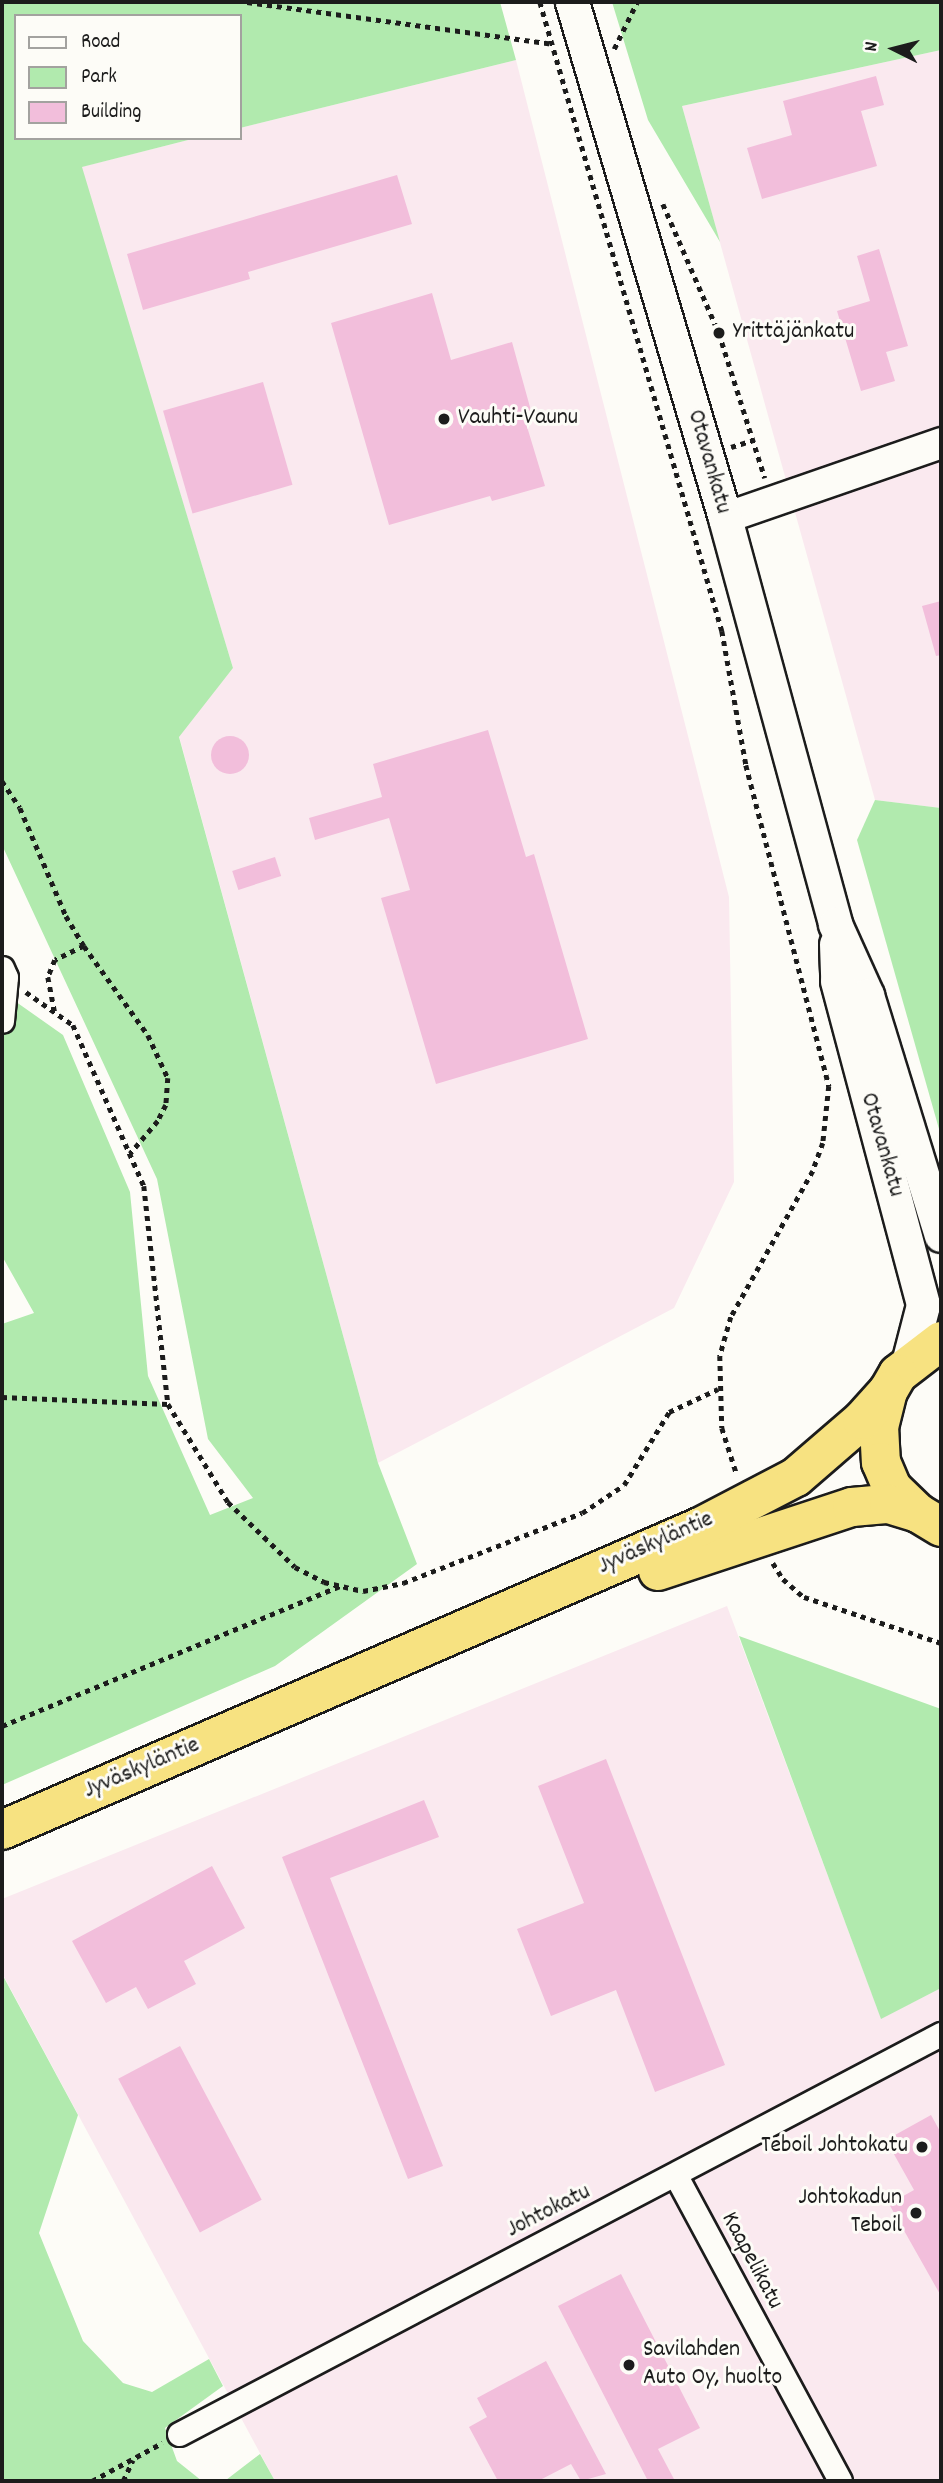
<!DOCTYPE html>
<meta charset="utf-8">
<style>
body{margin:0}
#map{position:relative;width:943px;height:2483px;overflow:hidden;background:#fdfcf7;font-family:Dekko,sans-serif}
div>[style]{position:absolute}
.built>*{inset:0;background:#fae9ef}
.green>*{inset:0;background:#b1eaae}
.building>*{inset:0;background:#f2bedb;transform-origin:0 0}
.round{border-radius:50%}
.path>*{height:4.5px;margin-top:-2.25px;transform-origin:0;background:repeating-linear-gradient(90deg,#1c1c1c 0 5px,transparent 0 10px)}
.roads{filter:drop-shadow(2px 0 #1c1c1c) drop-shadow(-2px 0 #1c1c1c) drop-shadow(0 2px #1c1c1c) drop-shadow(0 -2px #1c1c1c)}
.minor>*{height:23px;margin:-11.5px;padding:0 11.5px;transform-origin:11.5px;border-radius:11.5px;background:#fdfcf7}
.tertiary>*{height:30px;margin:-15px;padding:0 15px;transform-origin:15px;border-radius:15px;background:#fdfcf7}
.secondary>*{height:33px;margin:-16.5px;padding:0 16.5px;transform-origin:16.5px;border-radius:16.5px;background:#fdfcf7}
.trunk>*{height:38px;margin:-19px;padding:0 19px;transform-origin:19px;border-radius:19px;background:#f7e281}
.dots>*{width:19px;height:19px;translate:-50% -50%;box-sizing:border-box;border:4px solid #fdfcf7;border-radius:50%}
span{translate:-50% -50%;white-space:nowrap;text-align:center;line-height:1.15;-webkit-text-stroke:6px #fdfcf7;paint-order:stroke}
.poi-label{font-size:24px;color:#1c1c1c}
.left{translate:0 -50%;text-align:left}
.right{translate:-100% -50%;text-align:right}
.street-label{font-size:24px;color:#1c1c1c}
.frame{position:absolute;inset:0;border:4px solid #1c1c1c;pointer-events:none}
.legend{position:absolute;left:14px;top:14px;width:228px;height:126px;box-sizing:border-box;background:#fdfcf7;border:2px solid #a3a29f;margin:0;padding:9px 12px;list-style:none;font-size:21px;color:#1c1c1c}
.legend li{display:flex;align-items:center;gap:14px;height:35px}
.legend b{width:35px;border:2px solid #a3a29f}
.north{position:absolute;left:859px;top:14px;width:70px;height:70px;-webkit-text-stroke:5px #fdfcf7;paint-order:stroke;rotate:276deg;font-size:19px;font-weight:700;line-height:28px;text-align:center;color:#1c1c1c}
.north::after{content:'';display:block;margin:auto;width:24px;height:32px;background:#1c1c1c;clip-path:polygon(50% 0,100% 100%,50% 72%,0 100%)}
</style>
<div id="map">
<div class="built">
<i style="clip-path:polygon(941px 50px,941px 808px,875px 800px,682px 106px)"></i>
<i style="clip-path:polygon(516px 60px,729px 897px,734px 1182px,674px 1308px,378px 1463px,179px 736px,233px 668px,81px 167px,196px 138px,240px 138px,240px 128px)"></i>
<i style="clip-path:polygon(727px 1606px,881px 2018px,941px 1988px,941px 2481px,275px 2481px,2px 1973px,2px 1899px)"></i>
</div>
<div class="green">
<i style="clip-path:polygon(2px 2px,500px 2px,516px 60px,240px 128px,240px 16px,16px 16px,16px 138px,196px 138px,82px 167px,233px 668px,179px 737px,378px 1463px,417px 1564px,275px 1666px,2px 1785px,2px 1324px,34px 1313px,2px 1256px,2px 992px,63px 1035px,130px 1192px,148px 1376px,210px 1515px,253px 1498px,208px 1439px,157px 1179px,2px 845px)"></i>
<i style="clip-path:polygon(612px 2px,941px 2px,941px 50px,682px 106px,720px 242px,648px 120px)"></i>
<i style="clip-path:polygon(875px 800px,941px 808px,941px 1136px,857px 840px)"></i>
<i style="clip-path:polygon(739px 1636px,941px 1709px,941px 1988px,881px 2019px)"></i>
<i style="clip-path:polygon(2px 1974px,78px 2115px,39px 2233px,83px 2341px,123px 2383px,152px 2392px,209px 2359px,223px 2386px,165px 2428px,177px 2461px,202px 2481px,2px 2481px)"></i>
<i style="clip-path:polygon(260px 2454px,275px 2481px,216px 2481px,226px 2480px)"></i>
</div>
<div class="building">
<i style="clip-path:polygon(876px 76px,884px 105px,861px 111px,877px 166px,762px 199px,747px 148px,792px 135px,783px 101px)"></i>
<i style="clip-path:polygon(397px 175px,412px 224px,248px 272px,250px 279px,143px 310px,127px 254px)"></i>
<i style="clip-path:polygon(879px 249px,908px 346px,886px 352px,895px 381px,861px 391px,837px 311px,870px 301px,857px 256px)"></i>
<i style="clip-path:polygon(432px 293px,451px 360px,512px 342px,533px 418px,525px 420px,545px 486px,492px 501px,490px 496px,389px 525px,331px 323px)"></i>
<i style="left:263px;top:382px;width:107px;height:104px;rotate:74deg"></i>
<i style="clip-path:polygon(941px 601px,941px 655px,936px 656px,922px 606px)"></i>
<i style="clip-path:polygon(488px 730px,526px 857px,534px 854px,588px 1039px,436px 1084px,381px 898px,410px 890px,389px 818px,315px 840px,309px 818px,382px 797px,373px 764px)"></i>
<i class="round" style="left:211px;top:736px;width:38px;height:38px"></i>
<i style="left:275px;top:857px;width:20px;height:45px;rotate:72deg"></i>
<i style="clip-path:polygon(606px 1759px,725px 2065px,655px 2092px,616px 1990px,551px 2016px,517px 1929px,584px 1903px,538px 1786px)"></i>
<i style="clip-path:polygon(424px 1800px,439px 1837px,330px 1878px,443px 2166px,408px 2179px,282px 1857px)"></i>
<i style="clip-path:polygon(212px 1866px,245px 1928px,184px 1961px,196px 1984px,148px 2009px,136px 1987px,106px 2003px,72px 1941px)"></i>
<i style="left:180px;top:2046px;width:174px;height:70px;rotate:62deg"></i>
<i style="clip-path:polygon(931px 2115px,941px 2133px,941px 2296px,889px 2204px,914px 2190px,886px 2140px)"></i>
<i style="clip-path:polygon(621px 2274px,700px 2428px,658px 2449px,675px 2481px,648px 2481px,558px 2306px)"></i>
<i style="clip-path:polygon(546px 2361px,606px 2474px,581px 2481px,571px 2464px,538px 2481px,498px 2481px,469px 2427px,487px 2417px,477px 2398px)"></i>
</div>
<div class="path">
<i style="left:247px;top:2px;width:308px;rotate:7.8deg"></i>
<i style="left:540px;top:2px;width:655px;rotate:73.86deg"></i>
<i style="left:722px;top:631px;width:136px;rotate:79.8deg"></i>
<i style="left:746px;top:765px;width:332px;rotate:75.5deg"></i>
<i style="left:829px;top:1086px;width:57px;rotate:96deg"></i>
<i style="left:823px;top:1143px;width:30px;rotate:110deg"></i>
<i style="left:813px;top:1171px;width:167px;rotate:119.3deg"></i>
<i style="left:731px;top:1317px;width:41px;rotate:105.8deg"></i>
<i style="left:720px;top:1356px;width:72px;rotate:88.4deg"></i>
<i style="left:722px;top:1428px;width:49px;rotate:72.3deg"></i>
<i style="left:614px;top:49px;width:52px;rotate:-63.9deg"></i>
<i style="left:663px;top:204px;width:141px;rotate:66.5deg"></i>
<i style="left:719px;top:333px;width:152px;rotate:72.4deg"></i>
<i style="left:731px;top:447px;width:24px;rotate:-17deg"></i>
<i style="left:2px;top:781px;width:32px;rotate:56deg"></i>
<i style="left:20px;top:808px;width:117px;rotate:66.9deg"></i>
<i style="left:66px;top:916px;width:35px;rotate:59deg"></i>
<i style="left:84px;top:946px;width:32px;rotate:154deg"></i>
<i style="left:55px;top:960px;width:18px;rotate:112deg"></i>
<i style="left:48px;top:977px;width:36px;rotate:79deg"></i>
<i style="left:84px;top:946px;width:110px;rotate:54.3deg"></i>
<i style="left:148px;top:1035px;width:47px;rotate:65.1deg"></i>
<i style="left:168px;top:1078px;width:27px;rotate:94deg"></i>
<i style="left:166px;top:1105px;width:18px;rotate:117deg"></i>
<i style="left:158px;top:1121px;width:43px;rotate:130.3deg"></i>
<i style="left:26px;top:992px;width:57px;rotate:35.1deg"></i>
<i style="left:73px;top:1025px;width:176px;rotate:66.2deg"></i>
<i style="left:144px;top:1186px;width:219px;rotate:83.7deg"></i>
<i style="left:168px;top:1404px;width:115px;rotate:58.5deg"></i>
<i style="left:228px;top:1502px;width:93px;rotate:44.1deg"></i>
<i style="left:295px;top:1567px;width:33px;rotate:27deg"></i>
<i style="left:324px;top:1582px;width:40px;rotate:13deg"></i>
<i style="left:363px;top:1591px;width:41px;rotate:-11.3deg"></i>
<i style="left:403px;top:1583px;width:192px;rotate:-21.4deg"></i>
<i style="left:582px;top:1513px;width:50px;rotate:-33.7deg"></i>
<i style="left:624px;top:1485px;width:86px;rotate:-58.3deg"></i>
<i style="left:669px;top:1412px;width:54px;rotate:-25.1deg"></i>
<i style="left:2px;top:1397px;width:166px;rotate:2.4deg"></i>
<i style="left:773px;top:1563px;width:19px;rotate:58deg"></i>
<i style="left:783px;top:1579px;width:28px;rotate:41deg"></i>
<i style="left:804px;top:1597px;width:145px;rotate:18.6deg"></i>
<i style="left:2px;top:1726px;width:366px;rotate:-22.5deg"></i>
<i style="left:92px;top:2481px;width:80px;rotate:-28.5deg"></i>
<i style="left:123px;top:2481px;width:23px;rotate:-65deg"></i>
</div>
<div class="roads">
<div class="minor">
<i style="left:2px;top:968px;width:10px;rotate:66deg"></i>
<i style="left:6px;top:977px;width:44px;rotate:95.2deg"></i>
<i style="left:676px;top:2176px;width:346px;rotate:61.7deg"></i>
<i style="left:179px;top:2434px;width:861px;rotate:-27.7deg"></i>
</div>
<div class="tertiary">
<i style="left:725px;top:518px;width:229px;rotate:-19.1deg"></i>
</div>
<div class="secondary">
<i style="left:572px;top:2px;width:538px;rotate:73.48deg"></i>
<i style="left:725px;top:518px;width:421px;rotate:74.8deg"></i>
<i style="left:835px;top:924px;width:78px;rotate:65.7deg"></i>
<i style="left:867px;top:995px;width:251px;rotate:72.9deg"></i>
<i style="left:836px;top:944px;width:37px;rotate:88deg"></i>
<i style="left:837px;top:981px;width:335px;rotate:75.1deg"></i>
<i style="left:923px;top:1305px;width:60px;rotate:104.5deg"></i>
</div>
<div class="trunk">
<i style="left:941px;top:1341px;width:54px;rotate:142.5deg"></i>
<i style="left:898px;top:1374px;width:20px;rotate:120deg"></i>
<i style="left:888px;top:1391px;width:36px;rotate:104deg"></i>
<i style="left:879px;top:1426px;width:36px;rotate:87deg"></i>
<i style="left:881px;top:1462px;width:28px;rotate:67deg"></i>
<i style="left:892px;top:1488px;width:36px;rotate:44deg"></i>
<i style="left:918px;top:1513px;width:27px;rotate:31deg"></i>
<i style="left:658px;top:1571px;width:204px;rotate:-18.3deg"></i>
<i style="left:852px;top:1507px;width:37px;rotate:-5deg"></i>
<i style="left:889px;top:1504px;width:30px;rotate:17deg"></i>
<i style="left:2px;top:1830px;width:761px;rotate:-23.47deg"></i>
<i style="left:700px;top:1527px;width:108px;rotate:-27.5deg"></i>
<i style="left:796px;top:1477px;width:87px;rotate:-40.8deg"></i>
<i style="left:862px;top:1420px;width:39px;rotate:-48deg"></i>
</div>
</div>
<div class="dots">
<i style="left:719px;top:333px;background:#1c1c1c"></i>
<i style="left:444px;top:419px;background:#1c1c1c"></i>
<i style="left:922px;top:2147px;background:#1c1c1c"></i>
<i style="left:916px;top:2213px;background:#1c1c1c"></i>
<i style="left:629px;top:2365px;background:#1c1c1c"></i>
</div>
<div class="poi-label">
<span class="left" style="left:733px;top:333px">Yrittäjänkatu</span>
<span class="left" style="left:458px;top:419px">Vauhti-Vaunu</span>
<span class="right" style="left:908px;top:2147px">Teboil Johtokatu</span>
<span class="right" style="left:902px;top:2213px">Johtokadun<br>Teboil</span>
<span class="left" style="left:643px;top:2365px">Savilahden<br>Auto Oy, huolto</span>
</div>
<div class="street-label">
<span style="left:708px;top:462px;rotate:74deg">Otavankatu</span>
<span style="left:881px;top:1145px;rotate:74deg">Otavankatu</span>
<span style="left:656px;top:1544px;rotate:-24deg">Jyväskyläntie</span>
<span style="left:142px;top:1769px;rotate:-23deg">Jyväskyläntie</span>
<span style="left:549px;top:2212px;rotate:-27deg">Johtokatu</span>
<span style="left:751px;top:2261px;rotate:62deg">Kaapelikatu</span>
</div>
<div class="frame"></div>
<ul class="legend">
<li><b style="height:9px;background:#fdfcf7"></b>Road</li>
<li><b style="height:19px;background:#b1eaae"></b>Park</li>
<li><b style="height:19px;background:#f2bedb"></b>Building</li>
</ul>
<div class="north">N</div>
</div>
